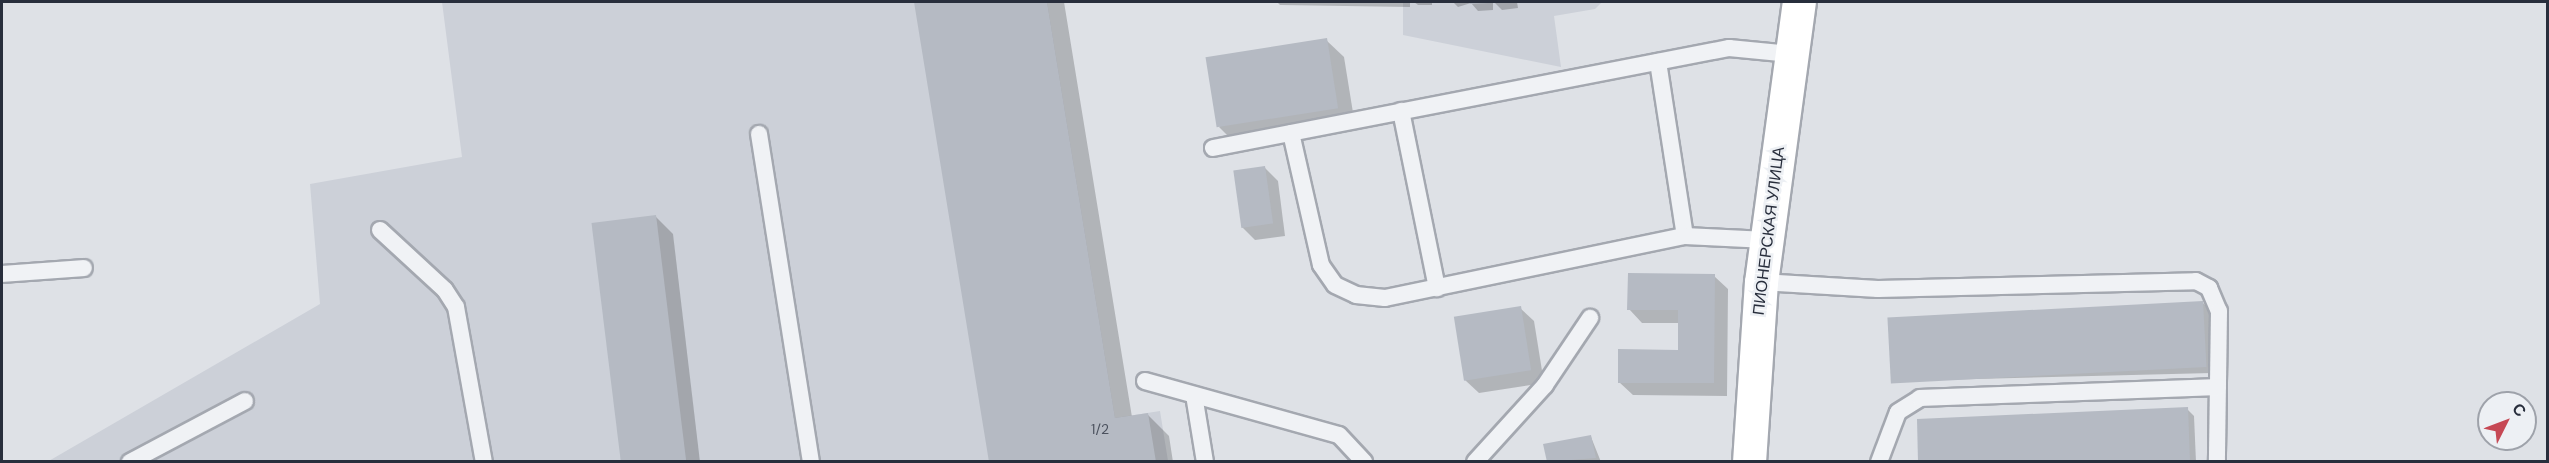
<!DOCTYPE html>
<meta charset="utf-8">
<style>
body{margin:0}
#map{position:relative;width:2549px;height:463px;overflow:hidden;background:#dee1e6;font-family:"DM Sans",sans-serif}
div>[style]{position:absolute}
.built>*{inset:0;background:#ccd0d8}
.shadow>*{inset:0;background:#0003}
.building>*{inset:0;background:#b5bac3;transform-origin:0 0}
.roads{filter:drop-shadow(2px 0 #a4a8b0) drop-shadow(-2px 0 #a4a8b0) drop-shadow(0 2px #a4a8b0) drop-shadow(0 -2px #a4a8b0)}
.lane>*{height:16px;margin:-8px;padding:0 8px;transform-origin:8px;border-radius:8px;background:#f0f2f5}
.secondary>*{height:33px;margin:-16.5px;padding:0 16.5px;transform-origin:16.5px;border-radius:16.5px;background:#fff}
span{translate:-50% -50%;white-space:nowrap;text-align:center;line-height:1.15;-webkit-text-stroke:5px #edf0f4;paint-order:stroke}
.number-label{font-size:14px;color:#4b515e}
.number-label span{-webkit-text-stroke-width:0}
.street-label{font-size:16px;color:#282e3c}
.frame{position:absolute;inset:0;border:3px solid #282e3c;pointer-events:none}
.north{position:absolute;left:2477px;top:391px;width:60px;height:60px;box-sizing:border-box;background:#edf0f4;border:2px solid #9ea2aa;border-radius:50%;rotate:48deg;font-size:16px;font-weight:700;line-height:24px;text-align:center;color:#282e3c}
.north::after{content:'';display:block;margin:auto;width:21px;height:27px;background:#c64854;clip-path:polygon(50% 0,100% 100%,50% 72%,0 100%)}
</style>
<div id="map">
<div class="built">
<i style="clip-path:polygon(442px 2px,1047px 2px,1115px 418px,1160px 411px,1168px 461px,47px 462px,320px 304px,310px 184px,462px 157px)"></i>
<i style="clip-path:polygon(1403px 2px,1602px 2px,1595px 9px,1554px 16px,1561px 67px,1403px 35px)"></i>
</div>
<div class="shadow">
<i style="clip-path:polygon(916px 2px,1064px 2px,1132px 417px,1147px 414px,1169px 436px,1173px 462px,991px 462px)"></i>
<i style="clip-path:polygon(1277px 2px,1410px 2px,1410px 7px,1280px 5px)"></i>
<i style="clip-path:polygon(1414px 2px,1432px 2px,1432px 5px,1418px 5px)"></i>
<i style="clip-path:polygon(1453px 2px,1493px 2px,1493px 10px,1478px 11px,1471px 3px,1458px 7px)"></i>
<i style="clip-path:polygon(1494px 2px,1517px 2px,1518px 8px,1502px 10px)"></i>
<i style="clip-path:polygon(1326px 40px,1344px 57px,1355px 125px,1237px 145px,1219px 127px)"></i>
<i style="clip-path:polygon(1264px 167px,1278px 181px,1285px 236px,1255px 240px,1242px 227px)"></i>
<i style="clip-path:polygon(655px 216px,673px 234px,700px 462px,622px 462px)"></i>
<i style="clip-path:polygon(1714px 276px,1728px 289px,1727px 396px,1633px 395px,1619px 382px,1679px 351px,1679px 323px,1642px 323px,1629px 309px)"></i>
<i style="clip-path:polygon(2202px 302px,2209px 309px,2212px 373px,1898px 381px,1891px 374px)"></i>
<i style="clip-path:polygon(1520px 308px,1534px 321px,1544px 383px,1479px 393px,1465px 380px)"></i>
<i style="clip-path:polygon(2187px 409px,2194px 416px,2196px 462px,1920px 462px)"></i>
<i style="clip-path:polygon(1591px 437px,1601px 462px,1548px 462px)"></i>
</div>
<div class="building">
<i style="clip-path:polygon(914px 2px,1047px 2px,1115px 418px,1148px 413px,1156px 462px,989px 462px)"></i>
<i style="clip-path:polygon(1469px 2px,1488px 2px,1488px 3px,1470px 4px)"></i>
<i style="left:1327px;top:38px;width:71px;height:123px;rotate:81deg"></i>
<i style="left:1265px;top:166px;width:58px;height:32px;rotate:82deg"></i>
<i style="left:656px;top:215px;width:249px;height:65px;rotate:83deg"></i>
<i style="clip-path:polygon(1628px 273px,1715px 274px,1714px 383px,1618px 383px,1618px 349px,1678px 350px,1678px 310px,1627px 310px)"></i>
<i style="left:2203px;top:301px;width:66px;height:316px;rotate:87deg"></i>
<i style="left:1521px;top:306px;width:65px;height:68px;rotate:81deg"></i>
<i style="clip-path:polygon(2188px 407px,2190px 462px,1918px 462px,1917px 419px)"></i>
<i style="clip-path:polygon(1591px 435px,1596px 458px,1547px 462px,1543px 444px)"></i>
</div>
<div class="roads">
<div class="lane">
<i style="left:1658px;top:62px;width:176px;rotate:81.2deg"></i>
<i style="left:1401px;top:111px;width:181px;rotate:78.5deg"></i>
<i style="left:1291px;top:133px;width:135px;rotate:77.2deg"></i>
<i style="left:1321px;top:265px;width:24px;rotate:55deg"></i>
<i style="left:1335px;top:285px;width:23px;rotate:25deg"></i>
<i style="left:1356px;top:295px;width:29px;rotate:6deg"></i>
<i style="left:1385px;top:298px;width:306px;rotate:-11.7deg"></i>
<i style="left:1685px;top:236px;width:82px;rotate:2.8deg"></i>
<i style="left:759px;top:134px;width:332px;rotate:81deg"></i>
<i style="left:1213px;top:148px;width:526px;rotate:-10.97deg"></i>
<i style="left:1729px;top:48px;width:62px;rotate:5.5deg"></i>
<i style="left:380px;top:230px;width:88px;rotate:42.7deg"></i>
<i style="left:445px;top:290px;width:20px;rotate:57deg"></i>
<i style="left:456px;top:307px;width:158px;rotate:79.8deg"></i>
<i style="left:2px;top:274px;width:82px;rotate:-4.2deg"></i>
<i style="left:1761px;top:282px;width:117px;rotate:3.4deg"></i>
<i style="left:1878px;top:289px;width:318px;rotate:-1.4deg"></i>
<i style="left:2196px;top:281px;width:15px;rotate:28deg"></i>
<i style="left:2209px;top:288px;width:25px;rotate:67deg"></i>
<i style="left:2219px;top:311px;width:151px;rotate:90.8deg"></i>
<i style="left:1145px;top:381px;width:201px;rotate:15.6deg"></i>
<i style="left:1339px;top:435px;width:37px;rotate:47deg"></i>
<i style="left:1194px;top:395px;width:68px;rotate:80.7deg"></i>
<i style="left:130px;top:462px;width:130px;rotate:-27.9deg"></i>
<i style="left:1475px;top:462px;width:104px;rotate:-47.7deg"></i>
<i style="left:1545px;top:385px;width:81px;rotate:-56.1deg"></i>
<i style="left:1879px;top:462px;width:53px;rotate:-69.2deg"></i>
<i style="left:1898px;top:412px;width:26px;rotate:-32deg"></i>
<i style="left:1920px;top:398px;width:298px;rotate:-2.1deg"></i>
</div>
<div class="secondary">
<i style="left:1749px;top:462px;width:180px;rotate:-86.2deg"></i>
<i style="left:1761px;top:282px;width:283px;rotate:-82.3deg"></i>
</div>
</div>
<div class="number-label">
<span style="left:1100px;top:429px">1/2</span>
</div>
<div class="street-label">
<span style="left:1769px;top:231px;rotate:-83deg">ПИОНЕРСКАЯ УЛИЦА</span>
</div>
<div class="frame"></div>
<div class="north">С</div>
</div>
